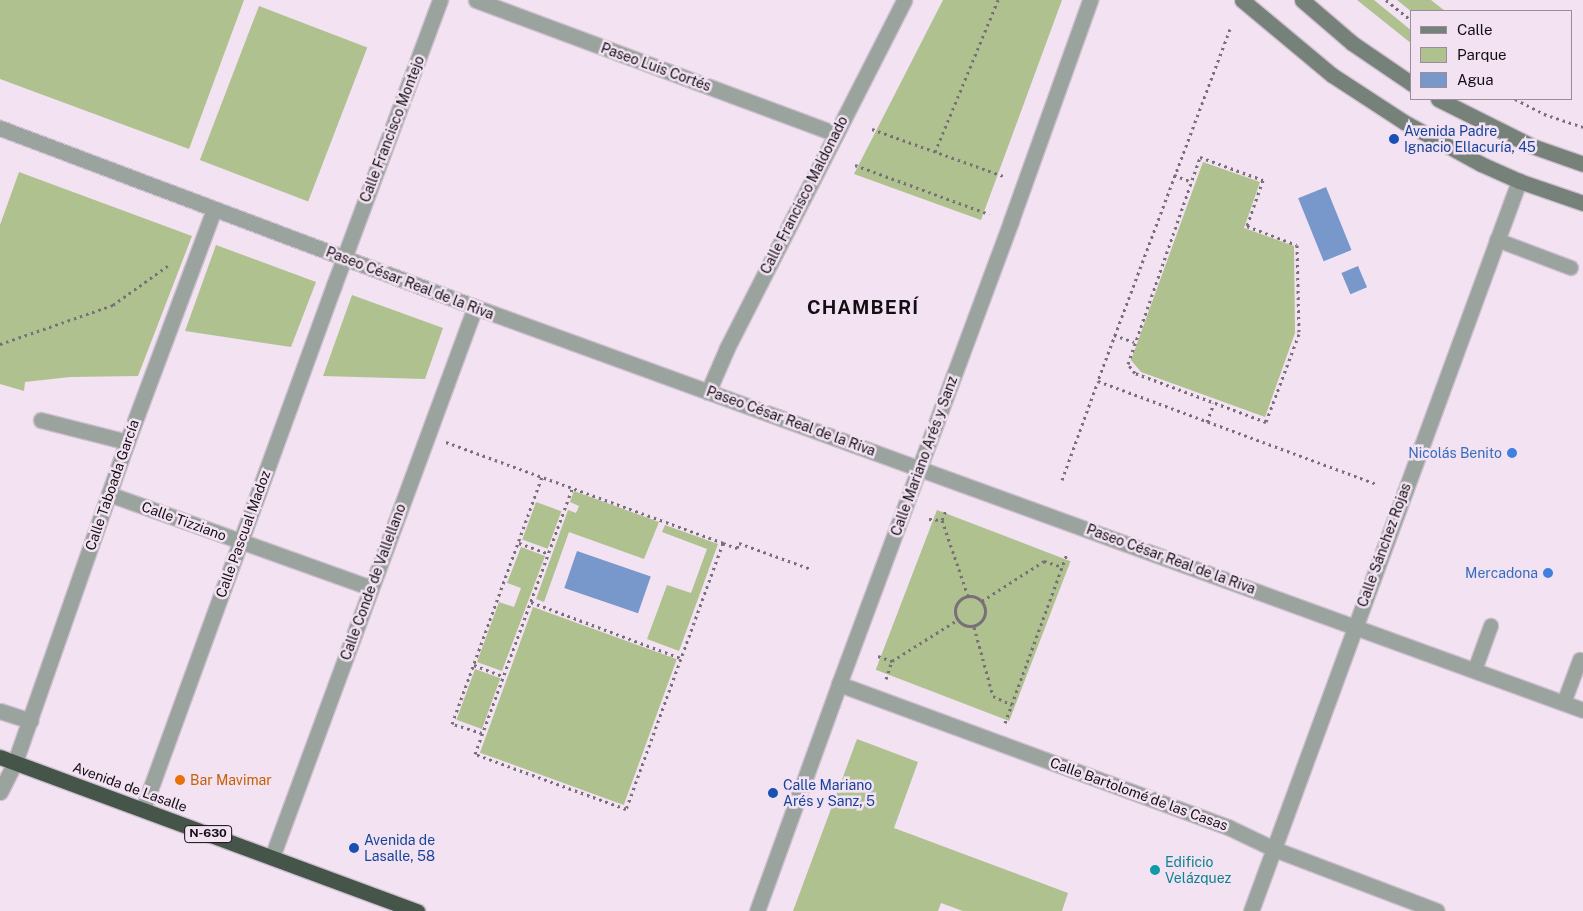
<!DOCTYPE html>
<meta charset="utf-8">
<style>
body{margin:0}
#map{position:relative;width:1583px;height:911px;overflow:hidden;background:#f2e2f2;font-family:"Public Sans",sans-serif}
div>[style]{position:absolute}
.green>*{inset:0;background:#b0c190;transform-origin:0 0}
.water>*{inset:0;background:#7897cb;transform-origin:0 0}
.path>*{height:3px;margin-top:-1.5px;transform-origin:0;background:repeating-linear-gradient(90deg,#796f79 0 2.5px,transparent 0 6.5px)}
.path>.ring{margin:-1.5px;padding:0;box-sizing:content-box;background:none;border:3px solid #796f79;border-radius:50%}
.roads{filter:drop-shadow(1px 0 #cec0ce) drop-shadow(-1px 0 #cec0ce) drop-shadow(0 1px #cec0ce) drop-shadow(0 -1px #cec0ce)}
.lane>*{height:14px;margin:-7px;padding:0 7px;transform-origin:7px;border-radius:7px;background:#9aa39d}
.street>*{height:15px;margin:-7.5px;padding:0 7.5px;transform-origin:7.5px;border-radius:7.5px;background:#9aa39d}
.secondary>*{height:15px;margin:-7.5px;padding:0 7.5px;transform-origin:7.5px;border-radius:7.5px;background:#758179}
.highway>*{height:15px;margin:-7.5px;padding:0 7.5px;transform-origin:7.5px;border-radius:7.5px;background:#45554a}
.dots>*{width:14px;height:14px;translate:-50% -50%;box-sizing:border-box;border:2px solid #f2e2f2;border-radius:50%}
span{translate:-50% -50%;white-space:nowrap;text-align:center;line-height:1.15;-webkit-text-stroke:5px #f2e2f2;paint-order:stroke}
.shield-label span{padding:1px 4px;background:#f2e2f2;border:1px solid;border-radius:4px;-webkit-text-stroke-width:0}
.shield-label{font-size:12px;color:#130e13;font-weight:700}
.street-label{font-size:14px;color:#130e13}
.transit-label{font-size:14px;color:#164399}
.left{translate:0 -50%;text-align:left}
.shop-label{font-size:14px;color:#366cbe}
.right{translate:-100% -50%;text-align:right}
.food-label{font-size:14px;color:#c56008}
.culture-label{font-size:14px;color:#0d838f}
.district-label{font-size:19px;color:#130e13;font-weight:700;letter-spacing:1px}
.legend{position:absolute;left:1410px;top:10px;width:162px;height:90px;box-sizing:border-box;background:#f2e2f2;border:1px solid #998d99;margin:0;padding:6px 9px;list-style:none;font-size:15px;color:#130e13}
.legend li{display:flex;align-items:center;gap:10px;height:25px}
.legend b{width:25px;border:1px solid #998d99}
</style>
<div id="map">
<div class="green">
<i style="clip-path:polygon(0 0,244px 0,189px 149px,0 79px)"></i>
<i style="clip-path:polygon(943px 0,1062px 0,981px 220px,854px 174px)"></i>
<i style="clip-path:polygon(1357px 0,1374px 0,1412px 31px,1412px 44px)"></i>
<i style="clip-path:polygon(1397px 0,1431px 0,1445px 11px,1412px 12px)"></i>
<i style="left:259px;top:6px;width:116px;height:165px;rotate:21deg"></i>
<i style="clip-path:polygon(1203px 162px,1260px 182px,1244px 228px,1294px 246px,1295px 333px,1265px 417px,1141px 372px,1131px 360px)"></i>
<i style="clip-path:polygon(19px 172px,192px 236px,138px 376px,70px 377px,25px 382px,24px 391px,0 384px,0 225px)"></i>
<i style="clip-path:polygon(216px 245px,316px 282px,291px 347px,185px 331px)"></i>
<i style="clip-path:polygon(352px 295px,443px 328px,425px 379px,323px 376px)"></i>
<i style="clip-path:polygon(574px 491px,659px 522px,644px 559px,569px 532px,544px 602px,536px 599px,568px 510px,576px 513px,579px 506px,570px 502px)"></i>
<i style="left:536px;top:502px;width:27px;height:40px;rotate:20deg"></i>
<i style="left:937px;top:510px;width:143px;height:171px;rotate:21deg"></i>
<i style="clip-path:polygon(665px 525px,718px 544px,679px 651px,647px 639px,667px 585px,691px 593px,707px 549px,662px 532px)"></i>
<i style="clip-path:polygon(521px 547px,545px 556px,502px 671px,477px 662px,499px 602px,514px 607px,521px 588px,507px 583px)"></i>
<i style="left:533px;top:607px;width:153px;height:155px;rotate:20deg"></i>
<i style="left:475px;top:669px;width:27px;height:54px;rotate:20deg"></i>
<i style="clip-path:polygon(857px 739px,918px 762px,894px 828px,1068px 893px,1062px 911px,963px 911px,941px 903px,938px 911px,793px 911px)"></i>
</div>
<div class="water">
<i style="left:1326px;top:187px;width:68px;height:30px;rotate:68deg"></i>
<i style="left:1358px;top:266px;width:23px;height:18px;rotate:67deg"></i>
<i style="left:577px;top:551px;width:78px;height:39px;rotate:19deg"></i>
</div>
<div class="path">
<i style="left:1386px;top:0;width:33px;rotate:39deg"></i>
<i style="left:1230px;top:29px;width:376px;rotate:110.6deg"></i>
<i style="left:1098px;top:381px;width:296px;rotate:20.3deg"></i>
<i style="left:1515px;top:99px;width:33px;rotate:27deg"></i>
<i style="left:1544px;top:114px;width:41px;rotate:18.4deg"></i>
<i style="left:872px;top:129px;width:139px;rotate:19.7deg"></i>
<i style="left:935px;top:152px;width:165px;rotate:-67.5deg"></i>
<i style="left:1200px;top:157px;width:67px;rotate:20.1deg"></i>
<i style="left:1263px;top:180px;width:49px;rotate:109.2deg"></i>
<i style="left:1247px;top:226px;width:53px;rotate:20.8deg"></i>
<i style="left:1297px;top:245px;width:89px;rotate:88.7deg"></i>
<i style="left:1299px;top:334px;width:94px;rotate:110.6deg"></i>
<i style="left:1266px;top:422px;width:140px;rotate:-159.5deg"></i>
<i style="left:1135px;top:373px;width:11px;rotate:-128deg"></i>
<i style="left:1128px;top:364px;width:219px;rotate:-70.8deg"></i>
<i style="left:855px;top:165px;width:143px;rotate:20.1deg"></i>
<i style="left:1174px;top:175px;width:19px;rotate:21deg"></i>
<i style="left:1114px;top:335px;width:21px;rotate:19deg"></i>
<i style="left:0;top:344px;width:120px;rotate:-19deg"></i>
<i style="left:113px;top:305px;width:70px;rotate:-35.7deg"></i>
<i style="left:1207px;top:422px;width:20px;rotate:-70deg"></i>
<i style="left:446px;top:442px;width:295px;rotate:20deg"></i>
<i style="left:723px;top:543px;width:283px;rotate:110deg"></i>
<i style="left:626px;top:809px;width:161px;rotate:-160deg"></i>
<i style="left:475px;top:754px;width:282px;rotate:-69.9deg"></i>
<i style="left:1062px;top:480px;width:105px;rotate:-70deg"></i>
<i style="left:929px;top:519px;width:13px;rotate:4deg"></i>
<i style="left:942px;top:520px;width:80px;rotate:71.1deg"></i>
<i style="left:942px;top:520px;width:11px;rotate:-68deg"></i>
<i style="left:519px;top:543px;width:32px;rotate:20deg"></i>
<i style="left:723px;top:543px;width:15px;rotate:20deg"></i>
<i style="left:737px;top:548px;width:5px;rotate:-68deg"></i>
<i style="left:739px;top:543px;width:77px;rotate:19.9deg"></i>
<i class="ring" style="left:955px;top:596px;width:27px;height:27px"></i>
<i style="left:982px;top:601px;width:74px;rotate:-32.8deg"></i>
<i style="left:1044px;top:561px;width:20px;rotate:18deg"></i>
<i style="left:531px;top:602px;width:160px;rotate:20.5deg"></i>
<i style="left:974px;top:627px;width:72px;rotate:74.6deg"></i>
<i style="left:993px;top:696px;width:21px;rotate:25deg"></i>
<i style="left:878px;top:656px;width:15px;rotate:20deg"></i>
<i style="left:474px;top:665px;width:31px;rotate:21deg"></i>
<i style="left:886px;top:679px;width:19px;rotate:-72deg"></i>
<i style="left:892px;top:661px;width:77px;rotate:-32.2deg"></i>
<i style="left:1005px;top:723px;width:180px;rotate:-69.9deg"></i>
<i style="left:482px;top:733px;width:31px;rotate:-163deg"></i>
<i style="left:452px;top:724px;width:263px;rotate:-70deg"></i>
</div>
<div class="roads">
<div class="lane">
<i style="left:1497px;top:240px;width:79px;rotate:20.7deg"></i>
<i style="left:1475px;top:670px;width:47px;rotate:-70deg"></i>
<i style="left:1564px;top:703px;width:46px;rotate:-69.6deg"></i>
</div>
<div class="street">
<i style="left:476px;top:0;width:384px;rotate:20.4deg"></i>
<i style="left:0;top:128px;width:508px;rotate:20.65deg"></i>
<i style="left:475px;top:307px;width:1179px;rotate:19.99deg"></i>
<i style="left:708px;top:392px;width:48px;rotate:-66.6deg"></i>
<i style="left:727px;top:348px;width:390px;rotate:-63deg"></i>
<i style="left:41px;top:420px;width:89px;rotate:14.3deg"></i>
<i style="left:109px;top:494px;width:278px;rotate:19.7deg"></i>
<i style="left:839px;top:684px;width:414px;rotate:20.2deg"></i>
<i style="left:1228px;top:827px;width:51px;rotate:25.6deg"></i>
<i style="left:1274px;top:849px;width:174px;rotate:20.8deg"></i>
<i style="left:0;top:711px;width:32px;rotate:18deg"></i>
<i style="left:0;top:792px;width:34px;rotate:-63deg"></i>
<i style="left:15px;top:762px;width:339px;rotate:-70.7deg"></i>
<i style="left:127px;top:442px;width:249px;rotate:-69.5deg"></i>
<i style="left:143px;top:809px;width:558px;rotate:-69.97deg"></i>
<i style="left:334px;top:285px;width:304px;rotate:-69.6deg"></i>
<i style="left:272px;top:857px;width:586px;rotate:-69.74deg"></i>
<i style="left:757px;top:911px;width:241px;rotate:-70.1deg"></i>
<i style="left:839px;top:684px;width:494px;rotate:-69.6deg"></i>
<i style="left:1011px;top:221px;width:235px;rotate:-70.3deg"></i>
<i style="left:1251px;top:911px;width:778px;rotate:-69.84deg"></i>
</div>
<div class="secondary">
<i style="left:1242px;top:0;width:117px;rotate:39.8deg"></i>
<i style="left:1332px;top:75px;width:86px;rotate:33.1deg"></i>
<i style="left:1404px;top:122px;width:88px;rotate:28.6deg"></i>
<i style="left:1481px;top:164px;width:42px;rotate:24.1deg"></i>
<i style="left:1519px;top:181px;width:68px;rotate:19deg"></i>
<i style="left:1302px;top:0;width:66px;rotate:40.7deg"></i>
<i style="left:1352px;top:43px;width:73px;rotate:34.3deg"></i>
<i style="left:1438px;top:99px;width:105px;rotate:26.6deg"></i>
<i style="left:1532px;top:146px;width:54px;rotate:19.4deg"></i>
</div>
<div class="highway">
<i style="left:0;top:757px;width:445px;rotate:20.3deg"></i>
</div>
</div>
<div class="dots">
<i style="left:1394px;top:139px;background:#1a4fb4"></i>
<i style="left:1512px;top:453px;background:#3f7fe0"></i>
<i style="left:1548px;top:573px;background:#3f7fe0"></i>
<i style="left:180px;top:780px;background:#e8710a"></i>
<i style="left:773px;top:793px;background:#1a4fb4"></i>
<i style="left:354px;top:848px;background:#1a4fb4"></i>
<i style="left:1155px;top:870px;background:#0f9aa8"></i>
</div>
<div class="shield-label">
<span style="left:208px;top:834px">N-630</span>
</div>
<div class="street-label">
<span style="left:656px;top:67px;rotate:20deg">Paseo Luis Cortés</span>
<span style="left:392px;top:129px;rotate:-69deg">Calle Francisco Montejo</span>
<span style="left:804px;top:195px;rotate:-63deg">Calle Francisco Maldonado</span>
<span style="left:410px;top:283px;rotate:21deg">Paseo César Real de la Riva</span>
<span style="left:791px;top:421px;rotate:20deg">Paseo César Real de la Riva</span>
<span style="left:924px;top:456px;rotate:-70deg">Calle Mariano Arés y Sanz</span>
<span style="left:112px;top:485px;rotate:-71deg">Calle Taboada García</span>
<span style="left:184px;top:521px;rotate:20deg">Calle Tizziano</span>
<span style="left:243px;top:534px;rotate:-70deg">Calle Pascual Madoz</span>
<span style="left:1384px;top:545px;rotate:-70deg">Calle Sánchez Rojas</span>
<span style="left:1171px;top:559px;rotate:20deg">Paseo César Real de la Riva</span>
<span style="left:373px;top:582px;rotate:-70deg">Calle Conde de Vallellano</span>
<span style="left:130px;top:787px;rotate:20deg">Avenida de Lasalle</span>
<span style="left:1139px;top:794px;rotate:20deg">Calle Bartolomé de las Casas</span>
</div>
<div class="transit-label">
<span class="left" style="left:1404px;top:139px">Avenida Padre<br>Ignacio Ellacuría, 45</span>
<span class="left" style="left:783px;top:793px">Calle Mariano<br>Arés y Sanz, 5</span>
<span class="left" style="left:364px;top:848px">Avenida de<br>Lasalle, 58</span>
</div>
<div class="shop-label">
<span class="right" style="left:1502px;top:453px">Nicolás Benito</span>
<span class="right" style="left:1538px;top:573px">Mercadona</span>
</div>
<div class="food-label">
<span class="left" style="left:190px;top:780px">Bar Mavimar</span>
</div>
<div class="culture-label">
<span class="left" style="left:1165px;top:870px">Edificio<br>Velázquez</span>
</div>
<div class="district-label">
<span style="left:863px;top:308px">CHAMBERÍ</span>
</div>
<ul class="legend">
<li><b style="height:6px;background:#758179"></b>Calle</li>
<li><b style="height:14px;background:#b0c190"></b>Parque</li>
<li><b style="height:14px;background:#7897cb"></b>Agua</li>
</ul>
</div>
